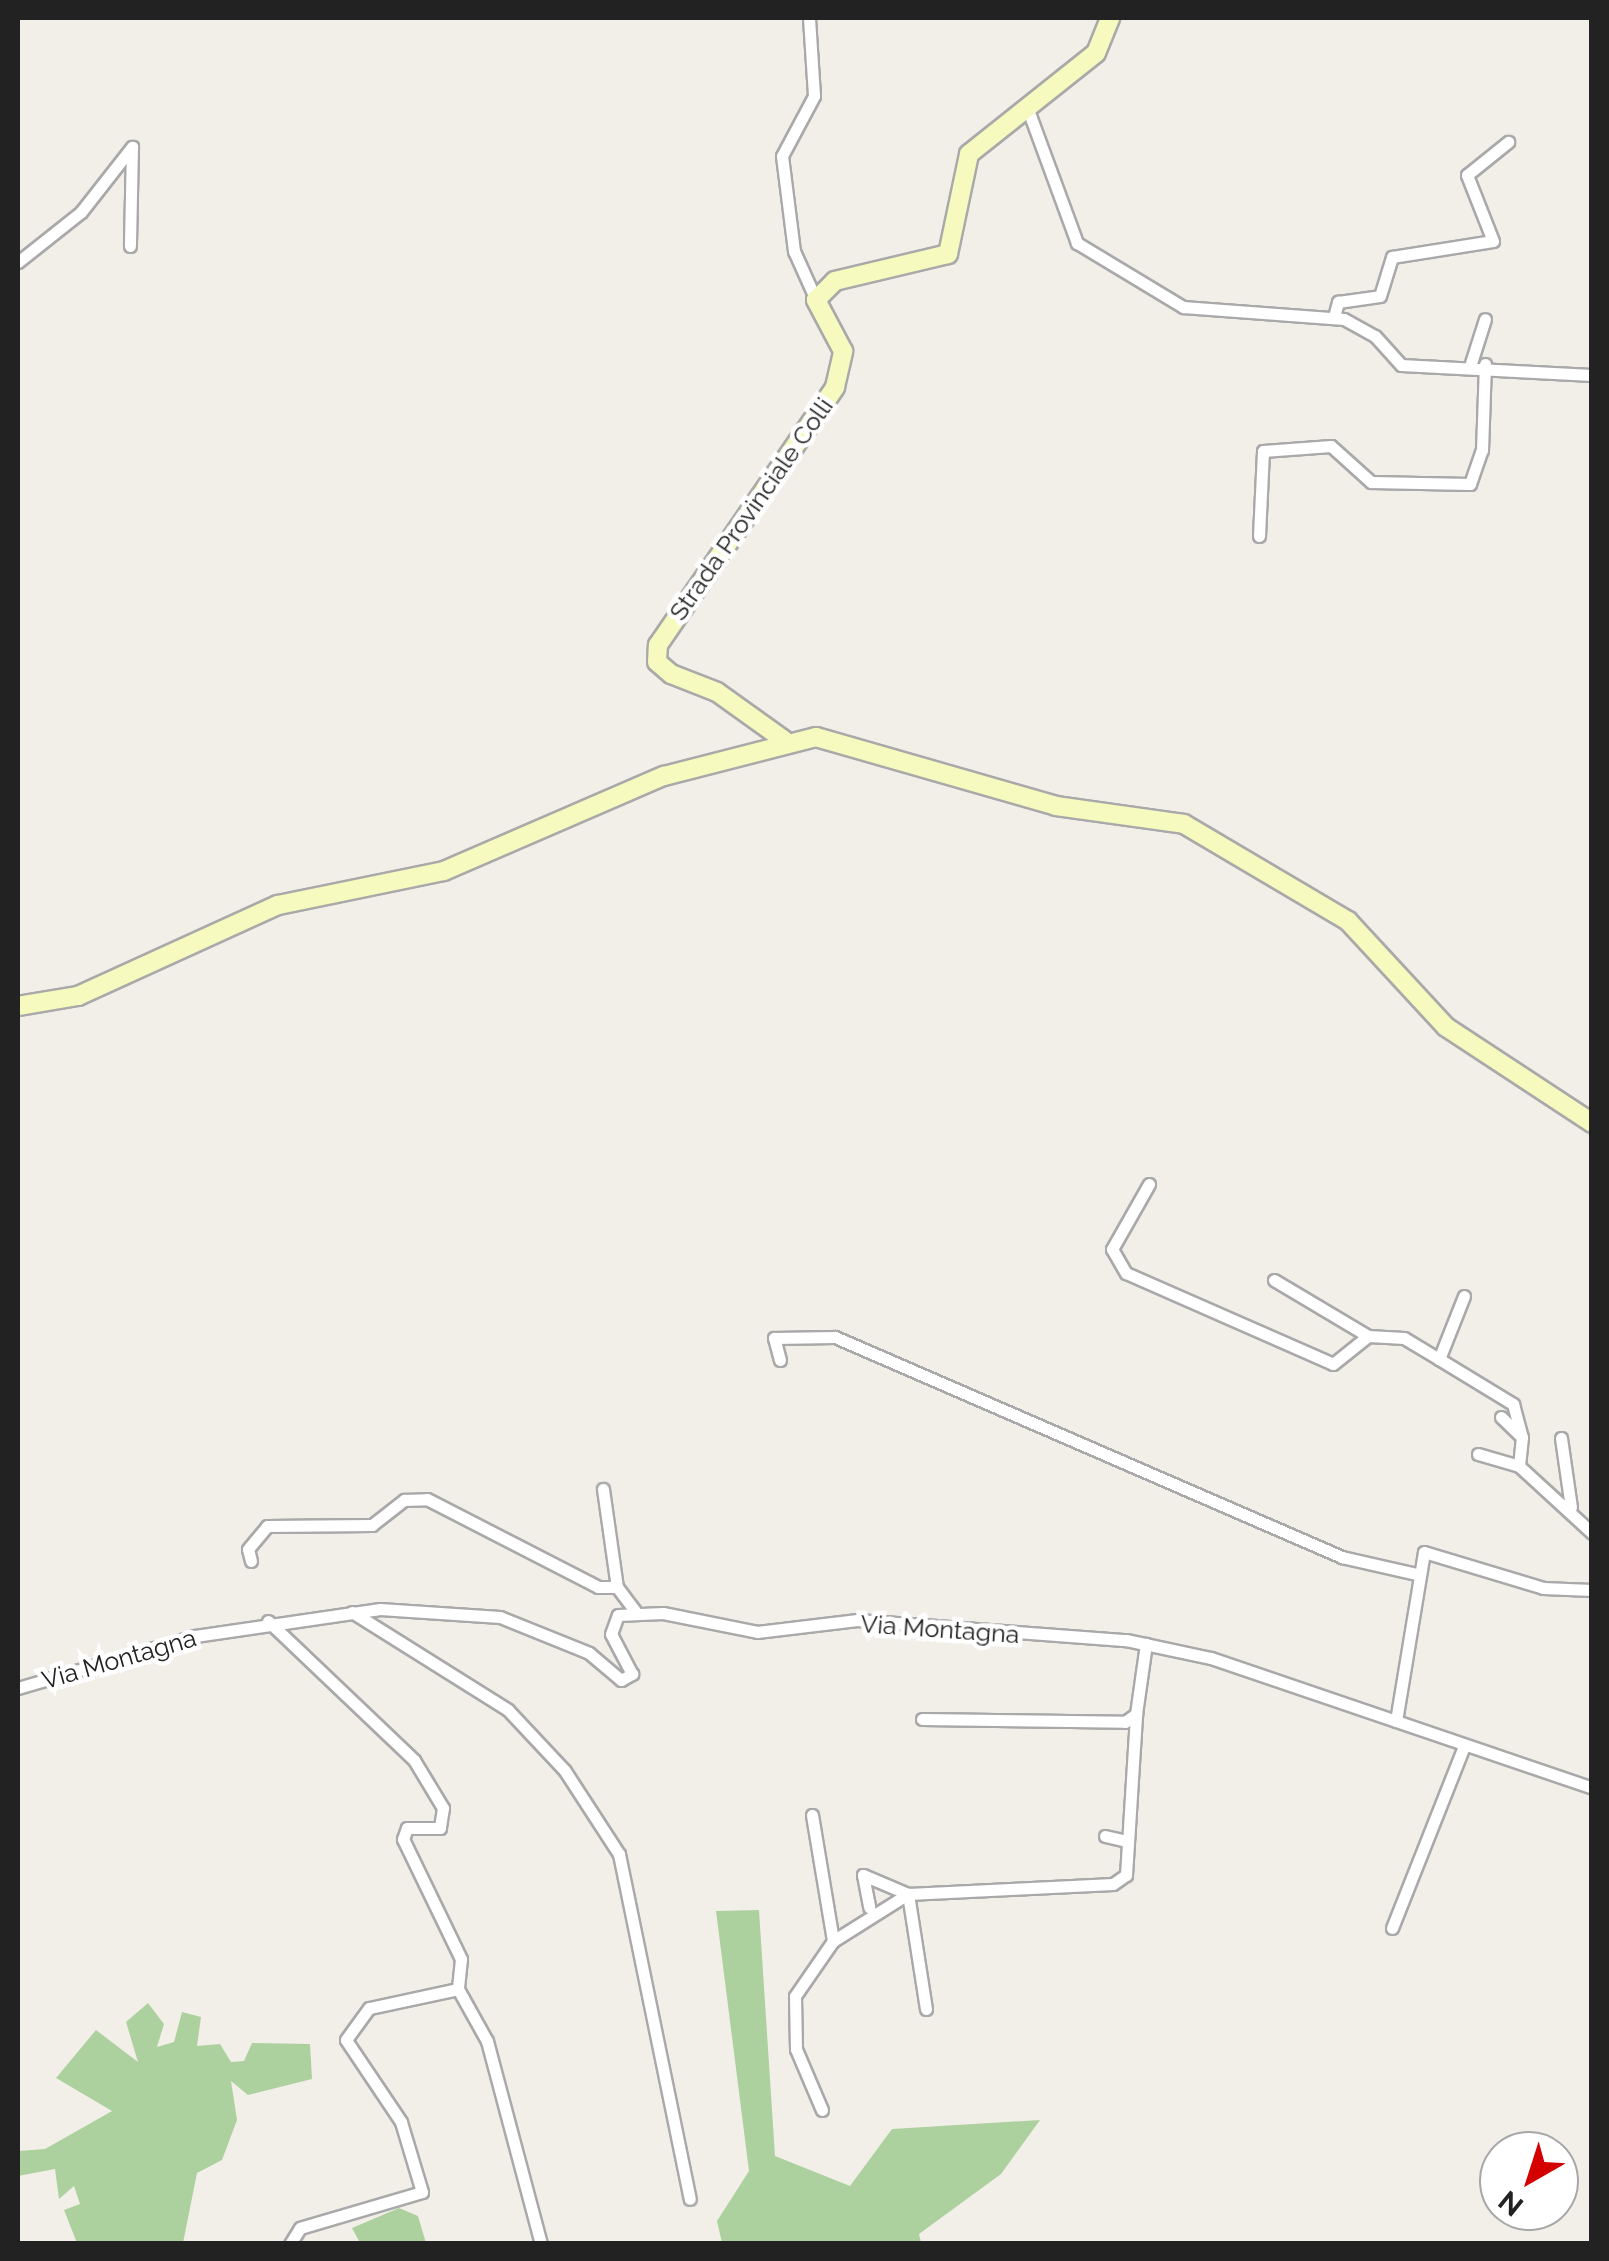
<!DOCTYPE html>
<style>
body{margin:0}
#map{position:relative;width:1609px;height:2261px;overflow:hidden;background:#f2efe9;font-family:Raleway,sans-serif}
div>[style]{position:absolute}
.forest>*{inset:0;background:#add19e}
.roads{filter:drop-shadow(2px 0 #a9a9a9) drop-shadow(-2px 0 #a9a9a9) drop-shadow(0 2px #a9a9a9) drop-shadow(0 -2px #a9a9a9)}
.street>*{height:11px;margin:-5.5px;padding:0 5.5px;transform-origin:5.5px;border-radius:5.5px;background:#fff}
.secondary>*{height:18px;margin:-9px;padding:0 9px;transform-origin:9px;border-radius:9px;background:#f7fabf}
span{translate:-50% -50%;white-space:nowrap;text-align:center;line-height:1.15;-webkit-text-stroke:9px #fff;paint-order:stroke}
.street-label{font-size:25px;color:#222}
.frame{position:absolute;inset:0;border:20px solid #222;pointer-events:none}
.north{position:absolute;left:1479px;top:2131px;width:100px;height:100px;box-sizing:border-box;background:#fff;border:2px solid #a7a7a7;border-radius:50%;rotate:219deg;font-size:28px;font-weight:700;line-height:40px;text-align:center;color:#222}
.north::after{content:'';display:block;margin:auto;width:35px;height:45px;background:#d40000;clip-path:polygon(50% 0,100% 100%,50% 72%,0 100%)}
</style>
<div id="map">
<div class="forest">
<i style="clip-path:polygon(759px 1910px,775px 2156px,850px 2186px,892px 2129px,1040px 2120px,1001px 2174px,919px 2234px,921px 2243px,722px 2243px,717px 2221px,749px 2171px,716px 1911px)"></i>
<i style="clip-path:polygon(148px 2003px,164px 2024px,157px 2047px,174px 2042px,182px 2012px,201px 2017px,197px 2046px,220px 2044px,231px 2062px,244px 2061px,252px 2043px,310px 2044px,312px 2079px,248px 2095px,231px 2081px,237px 2120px,222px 2160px,197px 2173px,183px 2243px,77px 2243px,64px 2210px,80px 2204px,74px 2186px,59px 2199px,55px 2169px,18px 2176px,18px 2151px,45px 2149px,112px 2111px,56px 2078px,96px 2030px,138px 2062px,126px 2022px)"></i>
<i style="clip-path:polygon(399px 2208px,418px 2216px,426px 2243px,360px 2243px,352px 2228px)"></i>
</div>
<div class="roads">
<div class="street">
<i style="left:809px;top:18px;width:78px;rotate:86.3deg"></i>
<i style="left:814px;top:96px;width:68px;rotate:118.1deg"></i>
<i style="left:782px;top:156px;width:96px;rotate:82.8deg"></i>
<i style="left:794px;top:251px;width:54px;rotate:65.8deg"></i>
<i style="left:1027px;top:107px;width:145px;rotate:69.8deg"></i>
<i style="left:1077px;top:243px;width:124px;rotate:31.1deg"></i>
<i style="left:1183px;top:307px;width:161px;rotate:4.3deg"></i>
<i style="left:1344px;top:319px;width:35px;rotate:29deg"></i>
<i style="left:1375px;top:336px;width:39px;rotate:48deg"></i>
<i style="left:1401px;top:365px;width:191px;rotate:3deg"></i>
<i style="left:18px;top:262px;width:80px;rotate:-38.4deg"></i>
<i style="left:81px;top:212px;width:83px;rotate:-51.9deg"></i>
<i style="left:132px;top:147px;width:99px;rotate:91.2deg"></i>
<i style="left:1334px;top:317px;width:16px;rotate:-75deg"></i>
<i style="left:1338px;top:302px;width:42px;rotate:-8.1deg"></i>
<i style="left:1380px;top:296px;width:41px;rotate:-72.9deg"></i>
<i style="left:1392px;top:257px;width:102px;rotate:-9deg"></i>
<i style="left:1493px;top:241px;width:71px;rotate:-111.5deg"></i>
<i style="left:1467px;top:175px;width:53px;rotate:-38.8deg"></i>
<i style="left:1471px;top:363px;width:46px;rotate:-72.3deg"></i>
<i style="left:1259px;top:536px;width:85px;rotate:-87.3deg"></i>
<i style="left:1263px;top:451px;width:68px;rotate:-4.2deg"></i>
<i style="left:1331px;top:446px;width:54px;rotate:42deg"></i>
<i style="left:1371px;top:482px;width:99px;rotate:1.2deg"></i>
<i style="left:1470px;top:484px;width:36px;rotate:-71deg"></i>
<i style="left:1482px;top:450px;width:86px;rotate:-88deg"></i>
<i style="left:1149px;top:1184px;width:75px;rotate:119.6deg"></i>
<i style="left:1112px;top:1249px;width:28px;rotate:60deg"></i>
<i style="left:1126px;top:1273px;width:226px;rotate:23.7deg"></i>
<i style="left:1333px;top:1364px;width:45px;rotate:-38.7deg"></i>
<i style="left:1368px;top:1336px;width:36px;rotate:3deg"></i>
<i style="left:1404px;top:1338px;width:41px;rotate:31deg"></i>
<i style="left:1274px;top:1280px;width:109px;rotate:30.8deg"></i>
<i style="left:1464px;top:1296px;width:68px;rotate:111.6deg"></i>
<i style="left:1439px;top:1359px;width:87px;rotate:31.3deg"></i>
<i style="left:1513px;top:1404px;width:34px;rotate:75deg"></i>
<i style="left:780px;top:1360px;width:23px;rotate:-105deg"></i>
<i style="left:774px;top:1338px;width:61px;rotate:-0.9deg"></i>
<i style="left:835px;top:1337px;width:553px;rotate:23.46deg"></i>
<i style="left:1342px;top:1557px;width:76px;rotate:12.9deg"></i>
<i style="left:1501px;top:1417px;width:29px;rotate:44deg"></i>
<i style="left:1522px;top:1437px;width:29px;rotate:96deg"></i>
<i style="left:1561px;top:1438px;width:70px;rotate:81.8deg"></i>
<i style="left:1478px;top:1454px;width:43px;rotate:16.3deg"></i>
<i style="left:1519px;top:1466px;width:99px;rotate:42.5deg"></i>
<i style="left:603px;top:1489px;width:99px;rotate:81.9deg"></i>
<i style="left:251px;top:1561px;width:12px;rotate:-104deg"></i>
<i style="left:248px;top:1549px;width:30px;rotate:-50deg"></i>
<i style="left:267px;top:1526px;width:105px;rotate:-0.5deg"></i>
<i style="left:372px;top:1525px;width:41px;rotate:-38deg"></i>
<i style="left:404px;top:1500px;width:23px;rotate:-2deg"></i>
<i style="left:427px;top:1499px;width:192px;rotate:27.2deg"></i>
<i style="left:598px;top:1587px;width:19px"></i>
<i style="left:617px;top:1587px;width:30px;rotate:53deg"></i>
<i style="left:352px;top:1612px;width:184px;rotate:32.1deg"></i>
<i style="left:508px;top:1710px;width:83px;rotate:46.9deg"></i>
<i style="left:565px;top:1771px;width:99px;rotate:57deg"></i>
<i style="left:619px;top:1854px;width:352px;rotate:78.4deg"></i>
<i style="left:268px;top:1621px;width:202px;rotate:43.6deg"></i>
<i style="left:414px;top:1760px;width:56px;rotate:58.9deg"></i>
<i style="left:443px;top:1808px;width:20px;rotate:99deg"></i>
<i style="left:440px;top:1828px;width:33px;rotate:180deg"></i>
<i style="left:407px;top:1828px;width:12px;rotate:110deg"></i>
<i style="left:403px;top:1839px;width:133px;rotate:64.2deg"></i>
<i style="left:461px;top:1959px;width:30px;rotate:96deg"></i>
<i style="left:458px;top:1989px;width:91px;rotate:167.9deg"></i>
<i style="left:369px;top:2008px;width:39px;rotate:126deg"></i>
<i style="left:346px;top:2040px;width:99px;rotate:56.1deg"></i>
<i style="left:401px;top:2122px;width:73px;rotate:73.3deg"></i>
<i style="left:422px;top:2192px;width:127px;rotate:163.6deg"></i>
<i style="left:300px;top:2228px;width:19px;rotate:122deg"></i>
<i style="left:18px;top:1688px;width:184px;rotate:-16.4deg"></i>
<i style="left:195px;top:1636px;width:187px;rotate:-8.3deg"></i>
<i style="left:380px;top:1609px;width:120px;rotate:3.8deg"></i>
<i style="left:500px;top:1617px;width:96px;rotate:22deg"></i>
<i style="left:589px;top:1653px;width:42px;rotate:40.2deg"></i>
<i style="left:621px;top:1680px;width:13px;rotate:-29deg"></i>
<i style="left:632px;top:1674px;width:45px;rotate:-117.7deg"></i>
<i style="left:611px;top:1634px;width:20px;rotate:-70deg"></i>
<i style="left:618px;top:1615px;width:45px;rotate:-2.5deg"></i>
<i style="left:663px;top:1613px;width:96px;rotate:11.4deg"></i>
<i style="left:757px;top:1632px;width:101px;rotate:-6.8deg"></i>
<i style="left:857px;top:1620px;width:270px;rotate:4.3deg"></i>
<i style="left:1126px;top:1640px;width:87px;rotate:12deg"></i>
<i style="left:1211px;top:1658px;width:403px;rotate:18.8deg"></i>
<i style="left:922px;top:1719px;width:203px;rotate:0.8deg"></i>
<i style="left:1125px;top:1722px;width:14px;rotate:-36deg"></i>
<i style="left:1136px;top:1714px;width:71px;rotate:-81.9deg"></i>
<i style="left:1396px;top:1721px;width:171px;rotate:-80.6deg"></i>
<i style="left:1424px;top:1552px;width:124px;rotate:16.8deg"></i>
<i style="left:1543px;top:1588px;width:49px;rotate:2.3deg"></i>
<i style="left:812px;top:1815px;width:128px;rotate:80.5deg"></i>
<i style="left:833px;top:1941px;width:89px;rotate:-32.1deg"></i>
<i style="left:908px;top:1894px;width:49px;rotate:-157.1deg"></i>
<i style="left:863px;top:1875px;width:33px;rotate:79deg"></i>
<i style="left:1105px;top:1836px;width:23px;rotate:13deg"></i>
<i style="left:1392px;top:1928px;width:196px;rotate:-68.4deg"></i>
<i style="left:458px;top:1989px;width:60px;rotate:60.9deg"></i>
<i style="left:487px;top:2041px;width:210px;rotate:75.1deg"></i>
<i style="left:926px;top:2009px;width:116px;rotate:-98.9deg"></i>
<i style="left:908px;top:1894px;width:205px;rotate:-2.8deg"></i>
<i style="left:1113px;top:1884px;width:16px;rotate:-35deg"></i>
<i style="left:1126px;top:1875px;width:161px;rotate:-86.4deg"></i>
<i style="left:822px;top:2110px;width:66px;rotate:-113.1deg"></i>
<i style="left:796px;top:2049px;width:53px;rotate:-91.1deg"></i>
<i style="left:795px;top:1996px;width:67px;rotate:-55.4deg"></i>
</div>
<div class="secondary">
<i style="left:784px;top:740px;width:82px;rotate:-144.4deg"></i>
<i style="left:717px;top:692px;width:49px;rotate:-158.6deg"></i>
<i style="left:671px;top:674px;width:18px;rotate:-139deg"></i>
<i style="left:657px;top:662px;width:17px;rotate:-87deg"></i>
<i style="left:658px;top:645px;width:313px;rotate:-55.5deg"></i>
<i style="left:835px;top:387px;width:37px;rotate:-77deg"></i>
<i style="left:843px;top:351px;width:58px;rotate:-117.9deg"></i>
<i style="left:816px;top:300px;width:27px;rotate:-45deg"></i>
<i style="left:835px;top:281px;width:116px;rotate:-13.4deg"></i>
<i style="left:948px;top:254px;width:102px;rotate:-78.1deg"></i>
<i style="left:969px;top:154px;width:162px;rotate:-38.5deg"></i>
<i style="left:1096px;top:53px;width:38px;rotate:-68deg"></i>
<i style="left:18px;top:1006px;width:61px;rotate:-9.5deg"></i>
<i style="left:78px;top:996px;width:220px;rotate:-24.5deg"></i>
<i style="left:278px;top:905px;width:169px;rotate:-11.6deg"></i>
<i style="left:444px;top:871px;width:240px;rotate:-23.4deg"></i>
<i style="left:664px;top:776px;width:157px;rotate:-14.4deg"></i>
<i style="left:816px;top:737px;width:250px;rotate:16deg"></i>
<i style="left:1056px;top:806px;width:129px;rotate:8deg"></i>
<i style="left:1184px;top:824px;width:191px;rotate:30.6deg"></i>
<i style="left:1348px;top:921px;width:144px;rotate:47.2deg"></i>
<i style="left:1446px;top:1027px;width:175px;rotate:33.3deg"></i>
</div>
</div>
<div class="street-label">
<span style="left:751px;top:509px;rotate:-55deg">Strada Provinciale Colli</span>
<span style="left:940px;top:1629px;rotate:4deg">Via Montagna</span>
<span style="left:119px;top:1659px;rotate:-16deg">Via Montagna</span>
</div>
<div class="frame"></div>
<div class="north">N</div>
</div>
